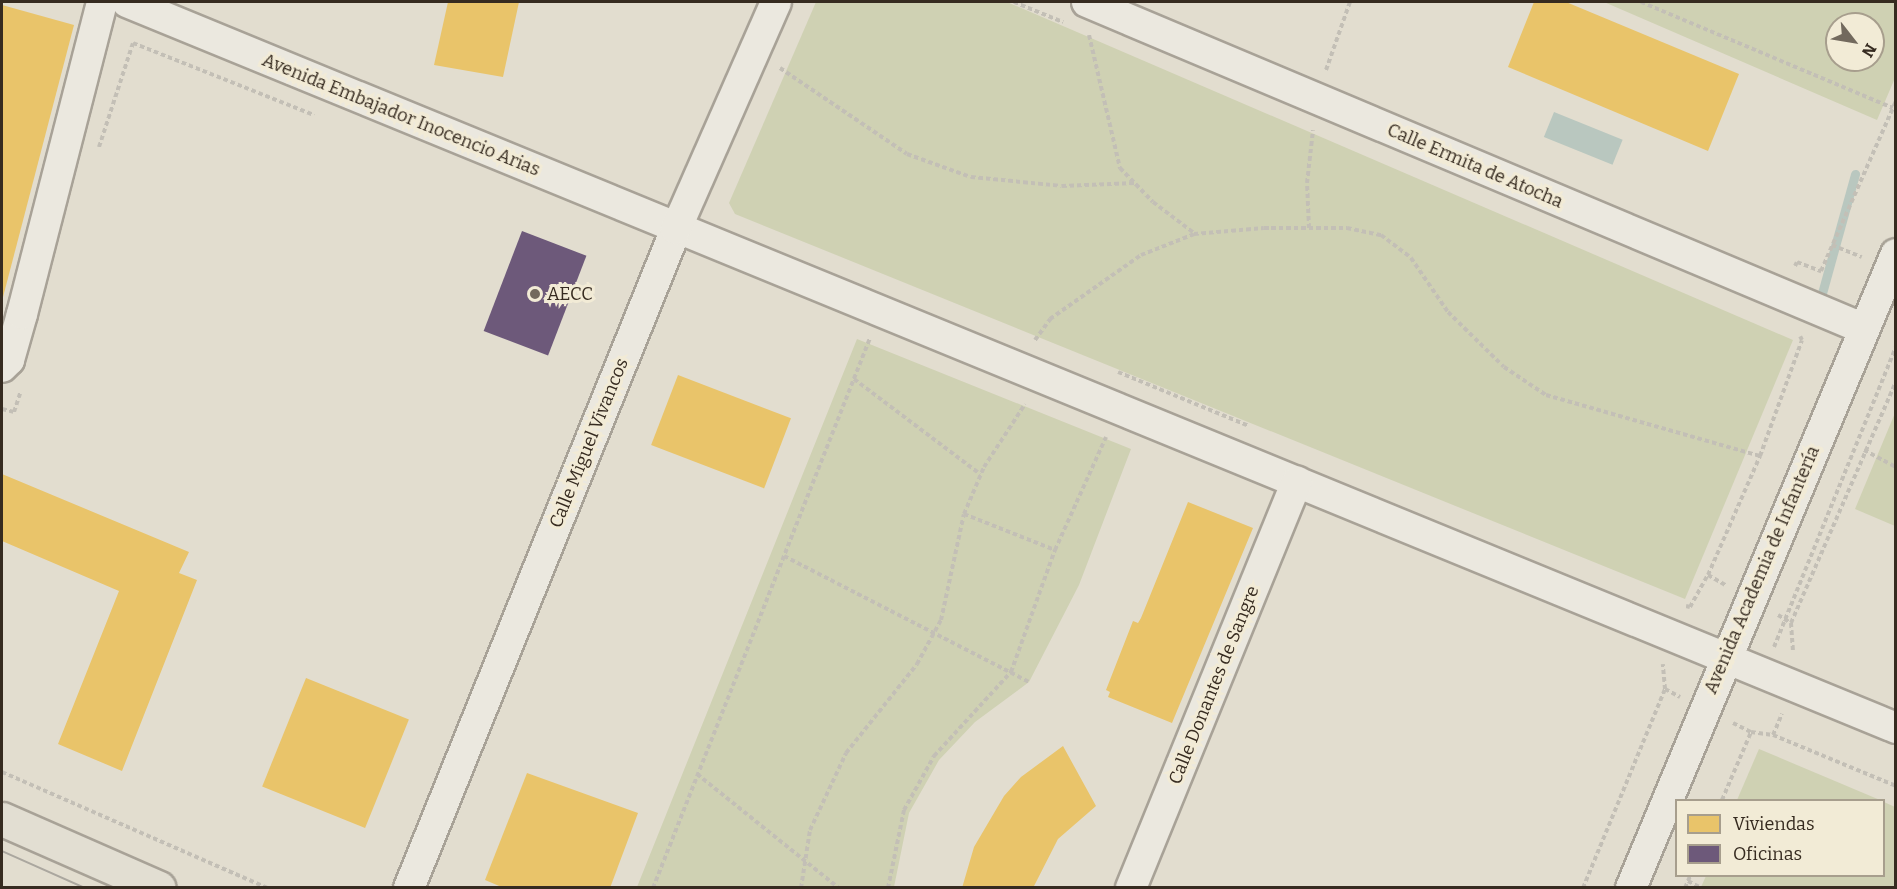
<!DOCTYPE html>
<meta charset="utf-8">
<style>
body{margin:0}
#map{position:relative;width:1897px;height:889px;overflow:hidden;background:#e2ddcf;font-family:Bitter,serif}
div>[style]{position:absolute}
.green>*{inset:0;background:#cfd1b3}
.water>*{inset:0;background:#b9c7bf;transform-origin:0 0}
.homes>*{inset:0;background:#e9c46a;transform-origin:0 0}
.offices>*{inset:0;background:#6d597a;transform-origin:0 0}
.stream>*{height:9px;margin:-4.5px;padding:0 4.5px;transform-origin:4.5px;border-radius:4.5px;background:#b9c7bf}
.path>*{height:4px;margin-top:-2px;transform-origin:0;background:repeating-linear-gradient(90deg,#c3bfb6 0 4.5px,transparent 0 7.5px)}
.roads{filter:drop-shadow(2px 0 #a8a297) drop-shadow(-2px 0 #a8a297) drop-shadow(0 2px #a8a297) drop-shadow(0 -2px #a8a297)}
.street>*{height:30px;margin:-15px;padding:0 15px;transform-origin:15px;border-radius:15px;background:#ebe8df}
.primary>*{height:33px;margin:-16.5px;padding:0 16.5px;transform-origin:16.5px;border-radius:16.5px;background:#e2ded2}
.tram>*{height:1.5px;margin:-0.75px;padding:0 0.75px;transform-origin:0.75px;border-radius:0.75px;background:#aba79f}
.dots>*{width:16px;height:16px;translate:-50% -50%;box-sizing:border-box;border:3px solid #f2ebd6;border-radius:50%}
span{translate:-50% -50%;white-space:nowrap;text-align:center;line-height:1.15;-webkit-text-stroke:6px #f2ebd6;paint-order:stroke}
.street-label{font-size:18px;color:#362b20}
.poi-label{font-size:18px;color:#362b20}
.left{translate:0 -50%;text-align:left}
.frame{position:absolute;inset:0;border:3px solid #362b20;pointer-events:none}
.legend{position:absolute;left:1675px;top:799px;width:210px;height:78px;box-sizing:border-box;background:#f2ebd6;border:2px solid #a79e8d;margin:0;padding:8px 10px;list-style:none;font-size:18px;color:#362b20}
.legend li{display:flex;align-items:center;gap:12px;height:30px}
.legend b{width:30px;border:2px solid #a79e8d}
.north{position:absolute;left:1825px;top:12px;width:60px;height:60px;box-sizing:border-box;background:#f2ebd6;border:2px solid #a79e8d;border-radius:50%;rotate:121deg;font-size:16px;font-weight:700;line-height:24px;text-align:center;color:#362b20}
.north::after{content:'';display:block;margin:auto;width:21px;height:27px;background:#72695d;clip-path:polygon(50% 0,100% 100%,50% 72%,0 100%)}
</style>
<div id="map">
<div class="green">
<i style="clip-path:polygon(816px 2px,1007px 2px,1793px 340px,1685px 599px,735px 214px,729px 203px)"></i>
<i style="clip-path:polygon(evenodd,1604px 2px,1895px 2px,1895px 78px,1877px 120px,1604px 2px,1837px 24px,1873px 24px,1873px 60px,1837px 60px,1837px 24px)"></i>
<i style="clip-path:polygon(857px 339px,1131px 449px,1079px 585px,1029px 682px,975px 722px,939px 760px,909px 813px,894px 887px,637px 887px)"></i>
<i style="clip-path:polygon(1895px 413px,1895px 526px,1855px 509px)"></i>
<i style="clip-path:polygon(1759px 749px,1880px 800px,1737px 800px)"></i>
<i style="clip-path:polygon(1884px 802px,1895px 807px,1895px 887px,1701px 887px,1706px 876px,1884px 876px)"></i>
</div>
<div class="water">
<i style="left:1554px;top:112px;width:74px;height:27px;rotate:22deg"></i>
</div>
<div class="homes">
<i style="clip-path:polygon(448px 2px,519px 2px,503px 77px,434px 65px)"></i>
<i style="clip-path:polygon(1534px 2px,1566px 2px,1739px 74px,1708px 151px,1508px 67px)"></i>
<i style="clip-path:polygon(2px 5px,74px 25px,2px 301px)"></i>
<i style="left:678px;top:375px;width:121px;height:75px;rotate:21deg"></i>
<i style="clip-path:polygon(2px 474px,189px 552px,179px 573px,197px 580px,122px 771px,58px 744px,119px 591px,2px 541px)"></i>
<i style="clip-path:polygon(1188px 502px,1253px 528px,1172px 723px,1108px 697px,1110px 692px,1106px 690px,1133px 621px,1138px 623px,1141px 618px)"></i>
<i style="left:306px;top:678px;width:111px;height:117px;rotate:22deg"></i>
<i style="clip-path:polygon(1063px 746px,1096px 806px,1058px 839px,1033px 888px,962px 888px,974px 847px,1004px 796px,1021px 777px)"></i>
<i style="clip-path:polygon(527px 773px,638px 813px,610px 888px,504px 888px,485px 880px)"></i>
</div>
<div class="offices">
<i style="left:522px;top:231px;width:69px;height:107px;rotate:21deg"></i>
</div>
<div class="stream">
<i style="left:1819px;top:304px;width:135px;rotate:-74.5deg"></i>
</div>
<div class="path">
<i style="left:1014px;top:2px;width:53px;rotate:22.2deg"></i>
<i style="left:1641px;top:2px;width:273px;rotate:22.8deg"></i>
<i style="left:1089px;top:35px;width:137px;rotate:76.9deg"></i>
<i style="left:1120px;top:168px;width:47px;rotate:45.9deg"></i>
<i style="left:1153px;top:202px;width:51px;rotate:37.1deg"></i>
<i style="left:780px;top:68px;width:153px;rotate:34.1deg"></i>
<i style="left:907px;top:154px;width:68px;rotate:19.8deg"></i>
<i style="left:971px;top:177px;width:91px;rotate:5.6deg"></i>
<i style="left:1062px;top:186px;width:73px;rotate:-2.4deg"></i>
<i style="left:1326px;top:70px;width:72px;rotate:-70.6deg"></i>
<i style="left:99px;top:147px;width:109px;rotate:-71.9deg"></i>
<i style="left:133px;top:43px;width:195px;rotate:21.7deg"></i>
<i style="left:1309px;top:228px;width:45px;rotate:-92.5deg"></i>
<i style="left:1307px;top:183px;width:53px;rotate:-83.5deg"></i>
<i style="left:1832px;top:245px;width:32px;rotate:22deg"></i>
<i style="left:1795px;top:266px;width:4px;rotate:-63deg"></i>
<i style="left:1797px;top:262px;width:26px;rotate:21deg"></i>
<i style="left:1821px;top:271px;width:186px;rotate:-66.2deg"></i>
<i style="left:1035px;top:340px;width:26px;rotate:-54deg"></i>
<i style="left:1050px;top:319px;width:111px;rotate:-35.1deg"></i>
<i style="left:1141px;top:255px;width:57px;rotate:-21.6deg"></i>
<i style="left:1194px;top:234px;width:70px;rotate:-4.9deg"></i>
<i style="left:1264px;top:228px;width:83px"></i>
<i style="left:1347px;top:228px;width:35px;rotate:12deg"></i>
<i style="left:1381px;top:235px;width:38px;rotate:37deg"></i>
<i style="left:1411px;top:258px;width:65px;rotate:55.6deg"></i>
<i style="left:1448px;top:312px;width:78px;rotate:44.5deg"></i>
<i style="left:1504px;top:367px;width:50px;rotate:33.7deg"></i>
<i style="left:1546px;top:395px;width:223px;rotate:15.9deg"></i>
<i style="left:1118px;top:372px;width:142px;rotate:22.4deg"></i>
<i style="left:854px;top:379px;width:158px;rotate:37deg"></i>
<i style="left:2px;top:409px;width:12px;rotate:14deg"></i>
<i style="left:14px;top:412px;width:22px;rotate:-72deg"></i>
<i style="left:1864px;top:450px;width:36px;rotate:28deg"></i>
<i style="left:964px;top:514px;width:98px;rotate:21.6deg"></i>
<i style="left:784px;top:556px;width:276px;rotate:27.2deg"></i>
<i style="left:1708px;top:575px;width:20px;rotate:30deg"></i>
<i style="left:1686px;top:606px;width:4px;rotate:14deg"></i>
<i style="left:1690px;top:607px;width:37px;rotate:-61deg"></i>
<i style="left:1708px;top:575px;width:130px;rotate:-66.4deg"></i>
<i style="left:1760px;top:456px;width:123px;rotate:-70.1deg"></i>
<i style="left:1802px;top:340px;width:4px;rotate:-117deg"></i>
<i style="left:1778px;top:615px;width:15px;rotate:32deg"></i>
<i style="left:1791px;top:623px;width:264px;rotate:-66.5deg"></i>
<i style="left:1791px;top:623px;width:29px;rotate:86deg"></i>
<i style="left:1774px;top:647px;width:325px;rotate:-67.9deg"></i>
<i style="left:1665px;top:689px;width:17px;rotate:28deg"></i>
<i style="left:1733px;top:723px;width:20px;rotate:27deg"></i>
<i style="left:1773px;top:735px;width:23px;rotate:-67deg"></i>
<i style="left:2px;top:772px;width:290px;rotate:23.6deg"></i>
<i style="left:697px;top:774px;width:182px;rotate:38.8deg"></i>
<i style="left:1722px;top:800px;width:74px;rotate:-66.9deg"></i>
<i style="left:1751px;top:732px;width:22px;rotate:8deg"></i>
<i style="left:1773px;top:735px;width:133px;rotate:22.5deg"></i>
<i style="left:1688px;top:881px;width:15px;rotate:28deg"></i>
<i style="left:653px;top:888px;width:591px;rotate:-68.47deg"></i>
<i style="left:801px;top:888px;width:59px;rotate:-81.2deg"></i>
<i style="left:810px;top:830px;width:85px;rotate:-64.9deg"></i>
<i style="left:846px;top:753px;width:114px;rotate:-51.4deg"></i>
<i style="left:917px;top:664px;width:50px;rotate:-61.4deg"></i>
<i style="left:941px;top:620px;width:108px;rotate:-77.8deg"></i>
<i style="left:964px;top:514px;width:51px;rotate:-66.9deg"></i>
<i style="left:984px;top:467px;width:75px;rotate:-56.9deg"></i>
<i style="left:888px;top:888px;width:80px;rotate:-78.4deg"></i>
<i style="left:904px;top:810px;width:62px;rotate:-60.9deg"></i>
<i style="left:934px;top:756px;width:114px;rotate:-47.5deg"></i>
<i style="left:1011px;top:672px;width:130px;rotate:-70.2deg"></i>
<i style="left:1055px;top:550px;width:124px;rotate:-65.7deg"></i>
<i style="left:1583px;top:888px;width:215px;rotate:-67.6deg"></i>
<i style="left:1665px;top:689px;width:25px;rotate:-95deg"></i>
<i style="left:1685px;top:888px;width:13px;rotate:-67deg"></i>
</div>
<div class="roads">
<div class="street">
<i style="left:127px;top:2px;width:1912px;rotate:22.31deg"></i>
<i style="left:1087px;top:2px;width:843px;rotate:22.82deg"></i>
<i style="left:2px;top:367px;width:10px;rotate:-45deg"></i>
<i style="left:9px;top:360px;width:48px;rotate:-74.2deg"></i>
<i style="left:22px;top:314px;width:322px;rotate:-75.6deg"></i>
<i style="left:409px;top:888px;width:711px;rotate:-67.94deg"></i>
<i style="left:676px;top:229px;width:248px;rotate:-66.2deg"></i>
<i style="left:1131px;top:888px;width:439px;rotate:-67.8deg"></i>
<i style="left:1631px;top:888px;width:687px;rotate:-67.32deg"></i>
</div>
<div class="primary">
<i style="left:2px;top:819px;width:171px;rotate:23.7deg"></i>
</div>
</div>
<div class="tram">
<i style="left:2px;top:851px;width:91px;rotate:24deg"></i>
</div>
<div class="dots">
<i style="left:535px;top:294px;background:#72695d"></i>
</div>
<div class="street-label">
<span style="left:401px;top:115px;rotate:22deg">Avenida Embajador Inocencio Arias</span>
<span style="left:1475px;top:166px;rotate:23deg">Calle Ermita de Atocha</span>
<span style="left:589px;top:443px;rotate:-68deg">Calle Miguel Vivancos</span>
<span style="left:1762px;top:570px;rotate:-67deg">Avenida Academia de Infantería</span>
<span style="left:1214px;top:685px;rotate:-68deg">Calle Donantes de Sangre</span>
</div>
<div class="poi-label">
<span class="left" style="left:547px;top:294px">AECC</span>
</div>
<div class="frame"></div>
<ul class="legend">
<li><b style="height:16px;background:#e9c46a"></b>Viviendas</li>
<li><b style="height:16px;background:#6d597a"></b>Oficinas</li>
</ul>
<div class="north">N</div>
</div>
